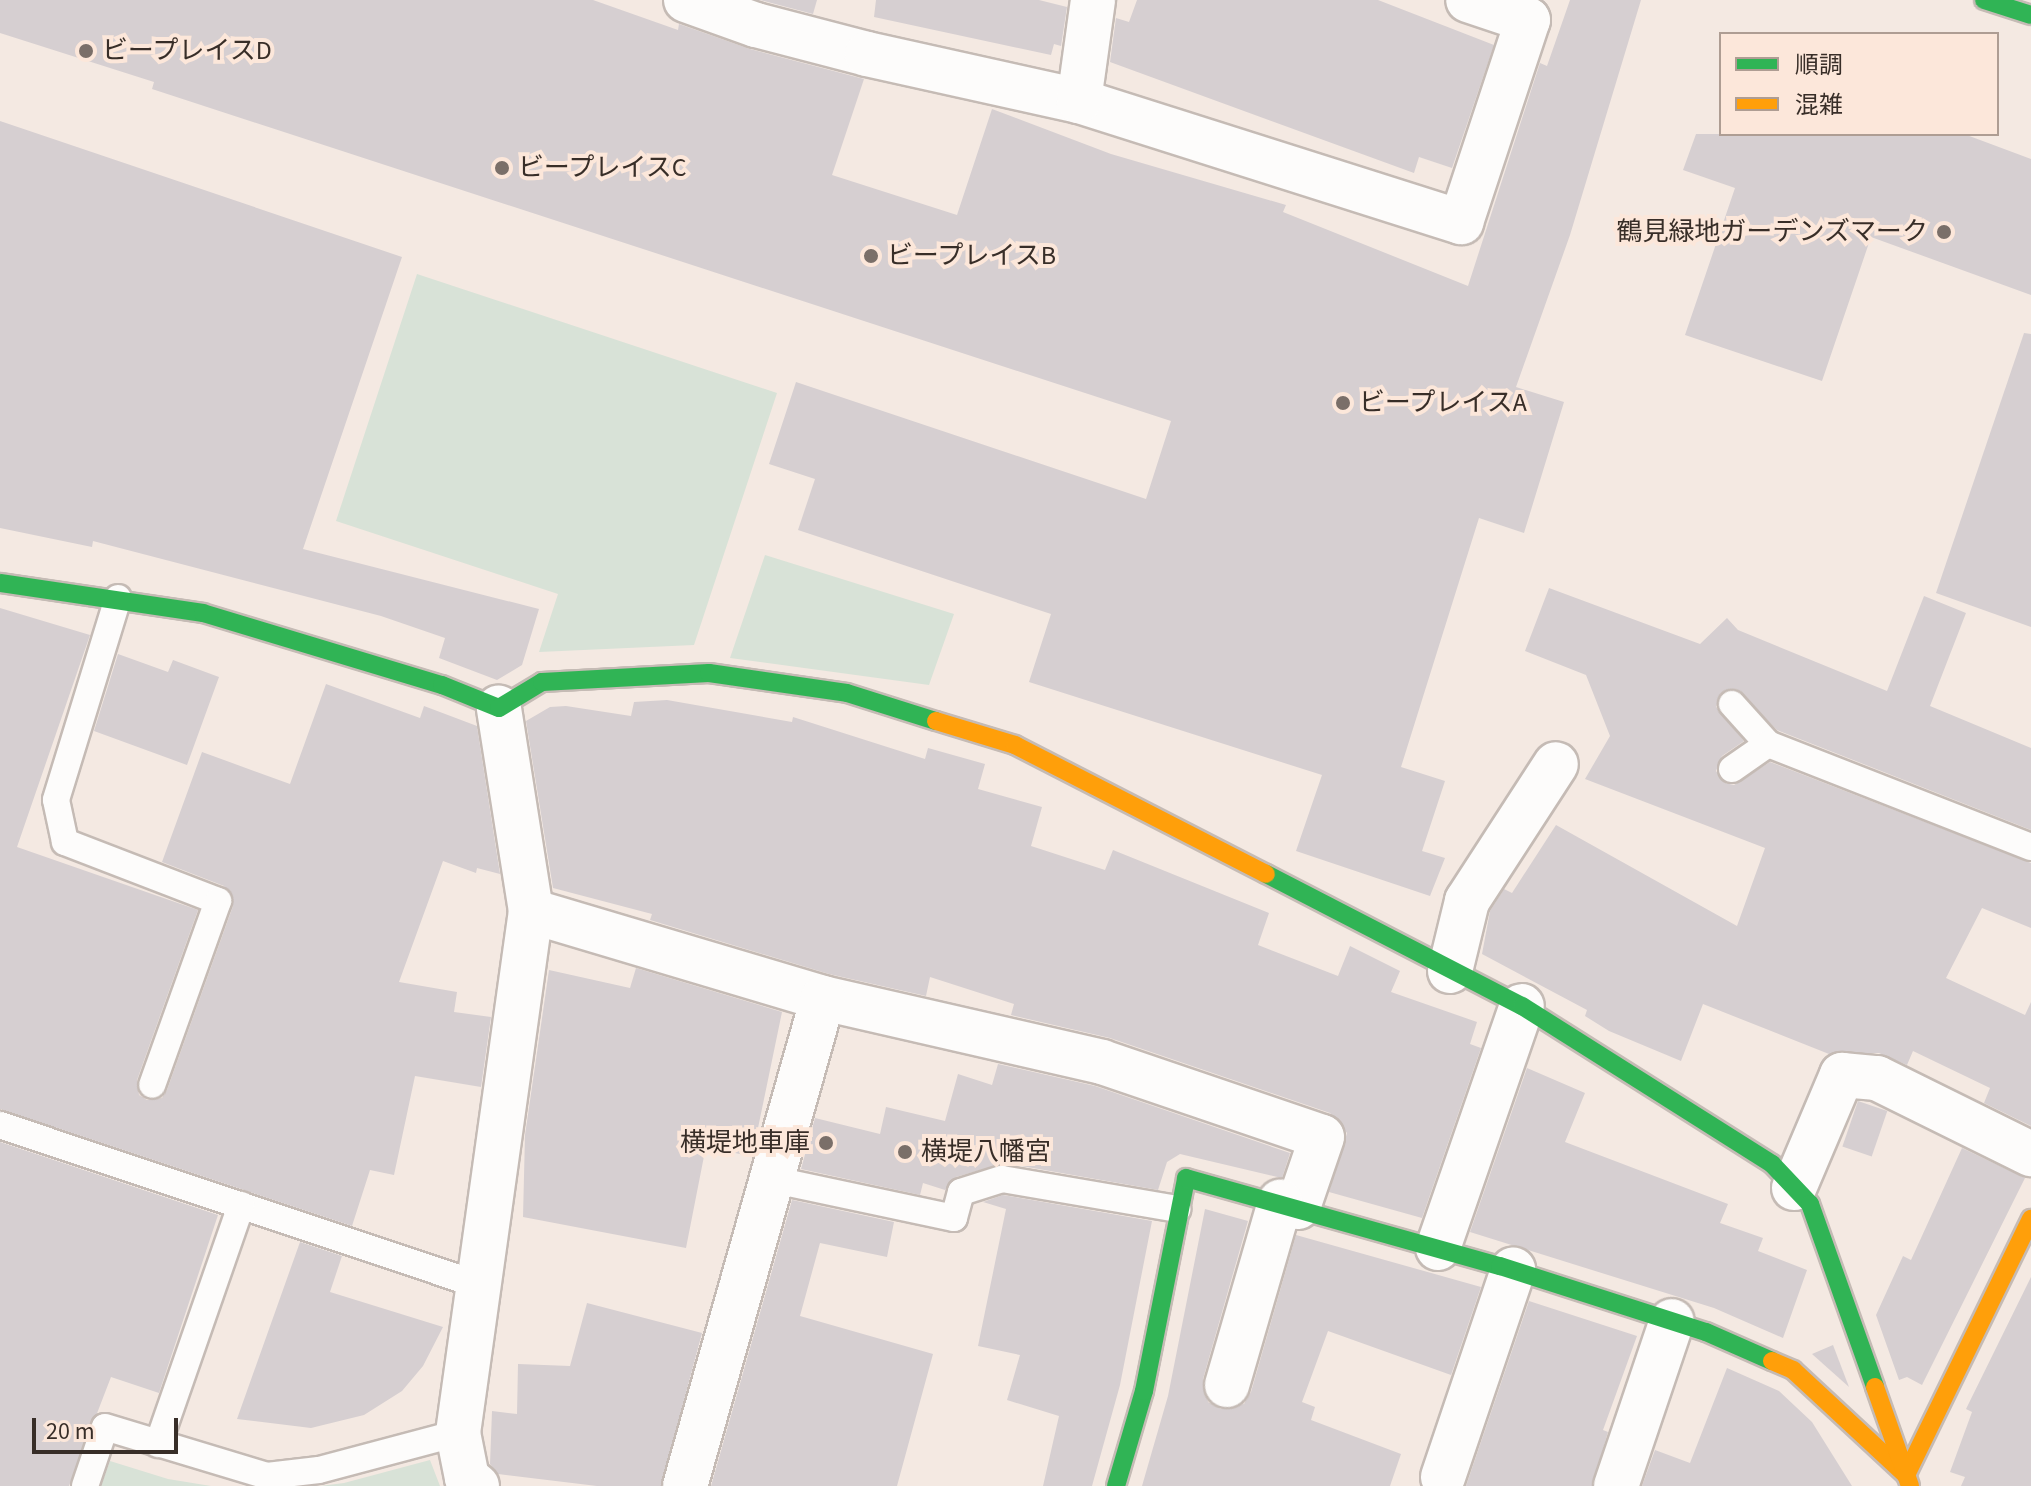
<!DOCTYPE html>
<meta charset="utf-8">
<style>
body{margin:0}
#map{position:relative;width:2031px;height:1486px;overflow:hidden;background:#f4e9e2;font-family:"Source Sans 3","Noto Sans JP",sans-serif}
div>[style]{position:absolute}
.green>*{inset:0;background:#d8e2d7}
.building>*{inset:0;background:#d6cfd1;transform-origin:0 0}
.roads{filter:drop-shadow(2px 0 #c5bbb5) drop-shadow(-2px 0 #c5bbb5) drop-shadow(0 2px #c5bbb5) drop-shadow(0 -2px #c5bbb5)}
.lane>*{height:26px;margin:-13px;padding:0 13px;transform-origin:13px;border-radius:13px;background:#fdfcfb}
.street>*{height:44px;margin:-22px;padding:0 22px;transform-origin:22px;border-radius:22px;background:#fdfcfb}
.fast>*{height:18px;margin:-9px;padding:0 9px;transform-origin:9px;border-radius:9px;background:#30b455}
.slow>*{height:18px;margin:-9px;padding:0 9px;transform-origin:9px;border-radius:9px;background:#ff9f0a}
.dots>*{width:22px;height:22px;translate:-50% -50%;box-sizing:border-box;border:4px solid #fce7da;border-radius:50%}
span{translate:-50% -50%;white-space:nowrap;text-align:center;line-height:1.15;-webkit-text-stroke:8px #fce7da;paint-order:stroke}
.poi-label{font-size:26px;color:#382e28}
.left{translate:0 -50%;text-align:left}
.right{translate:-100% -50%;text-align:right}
.legend{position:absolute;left:1719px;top:32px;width:280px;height:104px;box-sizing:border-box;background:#fce7da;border:2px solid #ae9d93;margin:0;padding:10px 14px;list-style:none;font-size:24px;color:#382e28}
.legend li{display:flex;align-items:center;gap:16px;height:40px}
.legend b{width:40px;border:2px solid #ae9d93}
.scale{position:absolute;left:32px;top:1418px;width:146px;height:36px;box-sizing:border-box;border:4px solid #382e28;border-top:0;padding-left:10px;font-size:24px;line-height:28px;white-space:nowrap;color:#382e28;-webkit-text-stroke:6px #fce7da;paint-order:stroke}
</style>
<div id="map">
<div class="green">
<i style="clip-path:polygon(417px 274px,777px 393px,694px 645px,539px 652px,558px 594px,336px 521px)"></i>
<i style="clip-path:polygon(765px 555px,954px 614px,929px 685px,730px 658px)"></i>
<i style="clip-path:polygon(430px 1460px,440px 1486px,320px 1486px,344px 1483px)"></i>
<i style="clip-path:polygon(110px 1461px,168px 1479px,211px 1486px,101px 1486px)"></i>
</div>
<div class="building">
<i style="clip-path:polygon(0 0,593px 0,678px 30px,679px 24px,750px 49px,864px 79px,832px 175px,957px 215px,992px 109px,1111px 154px,1286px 205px,1283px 212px,1468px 286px,1540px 63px,1547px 66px,1570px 0,1641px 0,1570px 235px,1516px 387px,1564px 402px,1524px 533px,1479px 518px,1401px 767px,1445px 781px,1422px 851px,1445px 858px,1430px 896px,1296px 851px,1322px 775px,1029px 682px,1051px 614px,798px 530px,815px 479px,769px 464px,796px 382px,1146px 499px,1171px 421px,152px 89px,154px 82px,0 33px)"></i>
<i style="clip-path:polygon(760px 0,817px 0,813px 14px)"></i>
<i style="clip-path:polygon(876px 0,1039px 0,1067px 7px,1061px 46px,1054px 44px,1051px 55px,874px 17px)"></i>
<i style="clip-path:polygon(1137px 0,1378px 0,1494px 45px,1452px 168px,1419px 157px,1414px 173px,1110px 62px,1116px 18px,1129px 22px)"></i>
<i style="clip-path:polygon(0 121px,402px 257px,303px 549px,539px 609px,522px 665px,497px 680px,439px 658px,445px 638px,381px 616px,93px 541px,92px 547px,0 528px)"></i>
<i style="clip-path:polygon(1696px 134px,1964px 134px,2031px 159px,2031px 295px,1871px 237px,1822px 381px,1685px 335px,1735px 188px,1683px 170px)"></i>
<i style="clip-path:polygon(2024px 333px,2031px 334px,2031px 627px,1936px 593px)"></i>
<i style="clip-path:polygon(1549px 588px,1700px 644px,1727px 618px,1738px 630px,1887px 691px,1924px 596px,1966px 613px,1930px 706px,2031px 748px,2031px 830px,1777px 730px,1736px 689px,1721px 693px,1716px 707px,1744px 741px,1722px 756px,1716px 771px,1725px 783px,1734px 785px,1770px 762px,2031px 863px,2031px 928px,1982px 908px,1946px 978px,2025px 1015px,2031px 1002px,2031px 1126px,1984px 1103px,1990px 1088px,1913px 1051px,1907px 1065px,1879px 1053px,1829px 1054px,1703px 1004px,1681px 1061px,1609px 1031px,1585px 1016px,1587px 1010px,1482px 954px,1490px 911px,1504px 889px,1512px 893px,1556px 825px,1737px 926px,1765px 848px,1585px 779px,1610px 736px,1586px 675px,1525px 651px)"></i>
<i style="clip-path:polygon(0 608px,90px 635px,17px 847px,198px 910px,137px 1080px,139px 1095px,147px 1100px,162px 1098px,167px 1090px,233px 906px,224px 886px,162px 862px,202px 752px,290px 784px,326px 684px,420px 718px,424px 706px,477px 726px,500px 874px,477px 868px,476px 873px,443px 861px,399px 982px,457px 992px,454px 1012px,491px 1017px,481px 1087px,415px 1076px,394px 1175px,370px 1170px,352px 1226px,0 1109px)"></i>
<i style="clip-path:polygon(118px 654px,168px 672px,173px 660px,219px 677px,187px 765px,94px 731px)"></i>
<i style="clip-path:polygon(667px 700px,792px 722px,793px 717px,925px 759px,928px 748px,985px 764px,978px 789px,1042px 807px,1031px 846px,1105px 870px,1113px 850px,1269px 913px,1258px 945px,1338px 976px,1350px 946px,1400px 971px,1391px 992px,1477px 1022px,1470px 1044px,1481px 1048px,1422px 1218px,1329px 1192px,1347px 1133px,1330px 1113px,1110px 1038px,1011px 1015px,1014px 1004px,930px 977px,926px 996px,829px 974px,650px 920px,652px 914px,553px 888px,526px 721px,550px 707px,566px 706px,631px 716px,634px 702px)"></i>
<i style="clip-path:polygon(636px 968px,782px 1012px,752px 1157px,706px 1146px,686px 1248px,523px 1217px,525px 1135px,549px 970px,630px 988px)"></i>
<i style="clip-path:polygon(998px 1064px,1095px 1086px,1290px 1153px,1282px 1178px,1180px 1154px,1167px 1162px,1158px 1190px,1004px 1163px,956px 1177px,945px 1190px,923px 1183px,920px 1195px,801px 1169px,815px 1118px,880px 1134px,886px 1107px,945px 1121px,958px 1074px,992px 1085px)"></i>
<i style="clip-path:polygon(1527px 1068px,1585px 1093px,1565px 1142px,1728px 1204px,1720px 1223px,1763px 1238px,1758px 1251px,1807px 1270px,1783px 1338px,1714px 1308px,1470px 1232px)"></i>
<i style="left:1858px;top:1101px;width:31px;height:48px;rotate:19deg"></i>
<i style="clip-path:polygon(0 1142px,218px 1215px,159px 1393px,111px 1377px,69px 1486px,0 1486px)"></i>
<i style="clip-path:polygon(1962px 1148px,2025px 1178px,1922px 1385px,1907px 1377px,1899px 1380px,1876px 1315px,1903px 1256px,1911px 1260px)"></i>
<i style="clip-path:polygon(1003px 1195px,1152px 1221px,1120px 1385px,1092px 1486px,1043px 1486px,1059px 1416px,1007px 1400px,1020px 1355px,978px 1346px,1006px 1209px,983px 1202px)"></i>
<i style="clip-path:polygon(792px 1200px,894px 1222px,887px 1257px,820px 1243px,800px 1316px,933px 1354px,897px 1486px,711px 1486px)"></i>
<i style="clip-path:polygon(1205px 1209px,1248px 1221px,1203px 1379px,1208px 1402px,1221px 1409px,1244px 1404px,1251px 1392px,1296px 1235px,1481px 1287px,1451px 1375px,1328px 1331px,1302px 1402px,1315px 1407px,1311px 1420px,1401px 1454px,1390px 1486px,1142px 1486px,1168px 1396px)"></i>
<i style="clip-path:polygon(300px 1242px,342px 1256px,330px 1292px,443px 1327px,423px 1366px,402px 1391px,364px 1415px,311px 1428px,237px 1419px)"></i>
<i style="clip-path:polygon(2031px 1277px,2031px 1486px,1961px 1486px,1965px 1477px,1950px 1472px,1972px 1412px,1966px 1409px)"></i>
<i style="clip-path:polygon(1529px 1301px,1637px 1336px,1603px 1430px,1608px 1432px,1592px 1486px,1466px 1486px)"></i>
<i style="clip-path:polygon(587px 1303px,702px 1333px,661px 1486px,597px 1486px,498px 1474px,490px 1464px,492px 1411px,517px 1414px,518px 1364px,570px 1366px)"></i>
<i style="clip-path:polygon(1833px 1345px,1849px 1387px,1812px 1354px)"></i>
<i style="clip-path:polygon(1727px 1368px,1779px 1391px,1812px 1422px,1852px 1486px,1642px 1486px,1655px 1450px,1690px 1463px)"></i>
</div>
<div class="roads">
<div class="lane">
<i style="left:118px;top:598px;width:211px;rotate:107.1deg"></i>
<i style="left:56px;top:800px;width:43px;rotate:77.9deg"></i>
<i style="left:65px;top:842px;width:164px;rotate:21.1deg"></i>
<i style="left:218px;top:901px;width:195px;rotate:109.7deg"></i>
<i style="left:1732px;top:704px;width:54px;rotate:48deg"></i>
<i style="left:1768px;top:744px;width:282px;rotate:21.4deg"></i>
<i style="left:1732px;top:769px;width:44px;rotate:-34.8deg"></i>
<i style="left:0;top:1125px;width:505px;rotate:18.47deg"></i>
<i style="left:770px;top:1179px;width:188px;rotate:12deg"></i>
<i style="left:954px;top:1218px;width:27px;rotate:-75deg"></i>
<i style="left:961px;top:1192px;width:43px;rotate:-17.6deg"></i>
<i style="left:1002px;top:1179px;width:178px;rotate:9.7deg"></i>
<i style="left:158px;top:1444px;width:253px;rotate:-70.8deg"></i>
<i style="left:85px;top:1486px;width:62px;rotate:-71.3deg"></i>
<i style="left:105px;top:1427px;width:169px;rotate:16.8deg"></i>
<i style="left:267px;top:1476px;width:52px;rotate:-6.6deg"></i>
<i style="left:319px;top:1470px;width:144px;rotate:-14.9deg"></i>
</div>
<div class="street">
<i style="left:686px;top:0;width:74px;rotate:19.7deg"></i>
<i style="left:756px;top:25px;width:115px;rotate:14.6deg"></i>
<i style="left:867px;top:54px;width:217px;rotate:12.5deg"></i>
<i style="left:1079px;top:101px;width:401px;rotate:17.6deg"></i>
<i style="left:1461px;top:222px;width:213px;rotate:-71.7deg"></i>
<i style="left:1528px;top:20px;width:63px;rotate:-161.6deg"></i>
<i style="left:1079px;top:101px;width:102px;rotate:-82.1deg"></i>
<i style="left:531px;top:911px;width:305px;rotate:16.6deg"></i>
<i style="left:823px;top:998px;width:286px;rotate:12.9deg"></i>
<i style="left:1102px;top:1062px;width:232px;rotate:18.8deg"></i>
<i style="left:1322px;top:1137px;width:74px;rotate:108.9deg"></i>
<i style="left:1450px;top:971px;width:72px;rotate:-76.3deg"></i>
<i style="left:1467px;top:901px;width:163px;rotate:-57deg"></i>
<i style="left:1794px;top:1188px;width:123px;rotate:-67deg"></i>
<i style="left:1842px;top:1075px;width:35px;rotate:5deg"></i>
<i style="left:1877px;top:1078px;width:172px;rotate:26.3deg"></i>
<i style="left:1438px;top:1248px;width:256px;rotate:-70.9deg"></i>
<i style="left:1227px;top:1385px;width:191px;rotate:-73.8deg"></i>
<i style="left:1443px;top:1477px;width:219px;rotate:-71.3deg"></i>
<i style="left:477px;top:1486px;width:13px;rotate:-141deg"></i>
<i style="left:467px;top:1478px;width:46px;rotate:-101.3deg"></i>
<i style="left:458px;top:1433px;width:527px;rotate:-82.04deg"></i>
<i style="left:531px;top:911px;width:206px;rotate:-99deg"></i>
<i style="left:685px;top:1486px;width:507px;rotate:-74.21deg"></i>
<i style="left:1616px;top:1486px;width:174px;rotate:-71.3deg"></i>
</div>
<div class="fast">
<i style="left:1984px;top:0;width:49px;rotate:17.7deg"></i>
<i style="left:0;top:583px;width:205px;rotate:8.4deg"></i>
<i style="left:203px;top:613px;width:250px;rotate:16.8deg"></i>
<i style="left:442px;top:685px;width:61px;rotate:22deg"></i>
<i style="left:499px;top:708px;width:50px;rotate:-31.2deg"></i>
<i style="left:542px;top:682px;width:167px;rotate:-3.1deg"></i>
<i style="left:709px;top:673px;width:139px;rotate:8.2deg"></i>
<i style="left:847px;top:693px;width:93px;rotate:17.5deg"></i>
<i style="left:1266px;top:874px;width:288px;rotate:27.3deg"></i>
<i style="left:1522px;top:1006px;width:296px;rotate:32.3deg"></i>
<i style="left:1772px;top:1164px;width:55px;rotate:46.5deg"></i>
<i style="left:1810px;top:1204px;width:194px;rotate:70.4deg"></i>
<i style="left:1116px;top:1486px;width:99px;rotate:-73.6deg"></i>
<i style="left:1144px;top:1391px;width:217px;rotate:-78.8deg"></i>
<i style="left:1186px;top:1178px;width:326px;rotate:15.7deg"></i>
<i style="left:1500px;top:1266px;width:216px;rotate:17.8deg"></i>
<i style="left:1706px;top:1332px;width:72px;rotate:23.7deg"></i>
</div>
<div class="slow">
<i style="left:936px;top:721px;width:83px;rotate:16.9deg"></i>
<i style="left:1015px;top:745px;width:282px;rotate:27.2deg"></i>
<i style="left:1772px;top:1361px;width:23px;rotate:23deg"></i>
<i style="left:1793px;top:1370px;width:154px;rotate:42.9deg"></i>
<i style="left:1906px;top:1475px;width:285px;rotate:-64deg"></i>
<i style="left:1875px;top:1387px;width:105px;rotate:70.5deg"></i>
</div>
</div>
<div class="dots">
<i style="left:86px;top:51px;background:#7a6f69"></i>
<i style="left:502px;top:168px;background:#7a6f69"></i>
<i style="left:1944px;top:232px;background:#7a6f69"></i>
<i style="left:871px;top:256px;background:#7a6f69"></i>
<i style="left:1343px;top:403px;background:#7a6f69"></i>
<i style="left:826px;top:1143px;background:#7a6f69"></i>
<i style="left:905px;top:1152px;background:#7a6f69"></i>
</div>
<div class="poi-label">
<span class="left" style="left:102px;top:51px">ビープレイスD</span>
<span class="left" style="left:518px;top:168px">ビープレイスC</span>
<span class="right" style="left:1928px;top:232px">鶴見緑地ガーデンズマーク</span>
<span class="left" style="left:887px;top:256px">ビープレイスB</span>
<span class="left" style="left:1359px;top:403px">ビープレイスA</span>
<span class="right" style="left:810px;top:1143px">横堤地車庫</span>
<span class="left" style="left:921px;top:1152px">横堤八幡宮</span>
</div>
<ul class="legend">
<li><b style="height:10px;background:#30b455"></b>順調</li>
<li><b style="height:10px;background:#ff9f0a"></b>混雑</li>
</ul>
<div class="scale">20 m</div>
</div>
